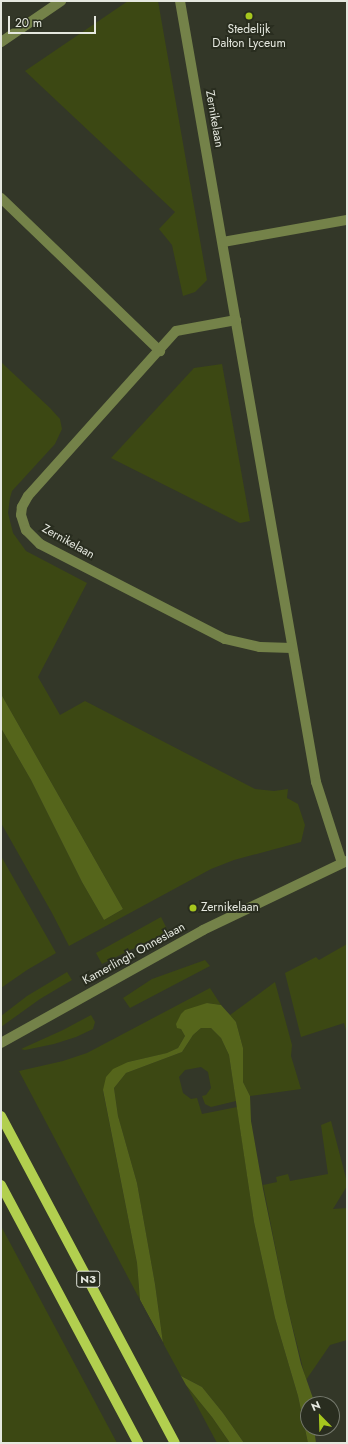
<!DOCTYPE html>
<style>
body{margin:0}
#map{position:relative;width:348px;height:1444px;overflow:hidden;background:#333728;font-family:Jost,sans-serif}
div>[style]{position:absolute}
.green>*{inset:0;background:#3c4813}
.water>*{inset:0;background:#55651b}
.pier>*{inset:0;background:#333728}
.minor>*{height:10px;margin:-5px;padding:0 5px;transform-origin:5px;border-radius:5px;background:#748249}
.major>*{height:10px;margin:-5px;padding:0 5px;transform-origin:5px;border-radius:5px;background:#b2cf4f}
.dots>*{width:11px;height:11px;translate:-50% -50%;box-sizing:border-box;border:2px solid #292d1f;border-radius:50%}
span{translate:-50% -50%;white-space:nowrap;text-align:center;line-height:1.15;-webkit-text-stroke:4px #292d1f;paint-order:stroke}
.shield-label span{padding:1px 3px;background:#292d1f;border:1px solid;border-radius:3px;-webkit-text-stroke-width:0}
.shield-label{font-size:11px;color:#e5e8df;font-weight:700}
.poi-label{font-size:12px;color:#e5e8df}
.left{translate:0 -50%;text-align:left}
.street-label{font-size:12px;color:#e5e8df}
.frame{position:absolute;inset:0;border:2px solid #e5e8df;pointer-events:none}
.north{position:absolute;left:300px;top:1396px;width:40px;height:40px;box-sizing:border-box;background:#292d1f;border:1px solid #74786c;border-radius:50%;rotate:337deg;font-size:11px;font-weight:700;line-height:16px;text-align:center;color:#e5e8df}
.north::after{content:'';display:block;margin:auto;width:14px;height:18px;background:#a7c71e;clip-path:polygon(50% 0,100% 100%,50% 72%,0 100%)}
.scale{position:absolute;left:8px;top:16px;width:88px;height:18px;box-sizing:border-box;border:2px solid #e5e8df;border-top:0;padding-left:5px;font-size:12px;line-height:14px;white-space:nowrap;color:#e5e8df;-webkit-text-stroke:3px #292d1f;paint-order:stroke}
</style>
<div id="map">
<div class="green">
<i style="clip-path:polygon(128px 1px,158px 1px,207px 280px,195px 292px,183px 296px,172px 245px,159px 229px,175px 212px,25px 71px)"></i>
<i style="clip-path:polygon(1px 362px,50px 408px,60px 419px,62px 429px,55px 444px,12px 491px,10px 498px,8px 513px,13px 533px,26px 551px,87px 583px,38px 677px,60px 715px,85px 701px,255px 789px,274px 791px,288px 789px,287px 798px,298px 804px,305px 825px,301px 842px,234px 860px,211px 869px,69px 946px,52px 913px,1px 823px,1px 728px,31px 780px,82px 882px,104px 920px,123px 909px,1px 694px)"></i>
<i style="clip-path:polygon(222px 364px,250px 521px,240px 523px,111px 458px,194px 368px)"></i>
<i style="clip-path:polygon(1px 856px,56px 953px,27px 970px,1px 988px)"></i>
<i style="clip-path:polygon(161px 917px,170px 935px,130px 950px,102px 964px,96px 953px)"></i>
<i style="clip-path:polygon(347px 944px,347px 1034px,344px 1023px,301px 1037px,285px 973px,316px 957px,319px 960px)"></i>
<i style="clip-path:polygon(205px 960px,210px 966px,130px 1008px,123px 998px,152px 979px)"></i>
<i style="clip-path:polygon(67px 972px,72px 980px,40px 999px,1px 1027px,1px 1016px,27px 996px)"></i>
<i style="clip-path:polygon(275px 982px,292px 1045px,291px 1056px,301px 1089px,250px 1096px,243px 1082px,243px 1048px,236px 1022px,230px 1015px)"></i>
<i style="clip-path:polygon(210px 988px,221px 1005px,207px 1003px,181px 1029px,185px 1036px,178px 1048px,168px 1053px,128px 1062px,103px 1091px,137px 1263px,140px 1300px,19px 1071px,63px 1061px,87px 1053px)"></i>
<i style="clip-path:polygon(91px 1015px,95px 1022px,93px 1029px,76px 1037px,54px 1044px,25px 1050px,21px 1049px,63px 1030px)"></i>
<i style="clip-path:polygon(201px 1028px,211px 1028px,221px 1038px,229px 1055px,236px 1101px,211px 1107px,205px 1104px,202px 1096px,206px 1095px,211px 1088px,208px 1072px,201px 1067px,185px 1070px,179px 1077px,183px 1093px,191px 1099px,197px 1098px,202px 1114px,237px 1107px,254px 1222px,275px 1318px,298px 1396px,308px 1443px,244px 1443px,223px 1413px,202px 1387px,181px 1376px,163px 1343px,155px 1284px,137px 1183px,118px 1116px,114px 1088px,126px 1073px,182px 1052px,193px 1035px)"></i>
<i style="clip-path:polygon(331px 1121px,347px 1182px,347px 1186px,333px 1209px,347px 1208px,347px 1340px,330px 1345px,306px 1380px,286px 1301px,263px 1185px,277px 1182px,276px 1177px,288px 1174px,290px 1181px,328px 1174px,321px 1125px)"></i>
<i style="clip-path:polygon(1px 1226px,117px 1443px,1px 1443px)"></i>
<i style="clip-path:polygon(186px 1385px,212px 1417px,230px 1443px,217px 1443px)"></i>
</div>
<div class="water">
<i style="clip-path:polygon(1px 694px,123px 909px,104px 920px,82px 882px,31px 780px,1px 728px)"></i>
<i style="clip-path:polygon(207px 1003px,221px 1005px,230px 1015px,236px 1022px,243px 1048px,243px 1082px,250px 1096px,251px 1121px,263px 1189px,286px 1301px,301px 1364px,315px 1404px,308px 1404px,308px 1428px,314px 1428px,316px 1443px,308px 1443px,298px 1396px,275px 1318px,254px 1222px,229px 1055px,221px 1038px,211px 1028px,201px 1028px,193px 1035px,182px 1052px,126px 1073px,114px 1088px,118px 1116px,137px 1183px,155px 1284px,163px 1343px,140px 1300px,137px 1263px,103px 1090px,106px 1077px,113px 1069px,128px 1062px,167px 1053px,178px 1048px,185px 1036px,181px 1029px,177px 1028px,176px 1024px,181px 1014px,185px 1010px)"></i>
<i style="clip-path:polygon(181px 1376px,202px 1387px,223px 1413px,244px 1443px,230px 1443px,212px 1417px,186px 1385px)"></i>
</div>
<div class="pier">
<i style="clip-path:polygon(138px 1295px,140px 1300px,164px 1344px,161px 1343px,139px 1301px)"></i>
</div>
<div class="minor">
<i style="left:180px;top:1px;width:793px;rotate:80.12deg"></i>
<i style="left:316px;top:782px;width:85px;rotate:72.2deg"></i>
<i style="left:1px;top:42px;width:73px;rotate:-34.3deg"></i>
<i style="left:1px;top:198px;width:221px;rotate:43.9deg"></i>
<i style="left:223px;top:242px;width:126px;rotate:-10.1deg"></i>
<i style="left:236px;top:320px;width:61px;rotate:169.6deg"></i>
<i style="left:176px;top:331px;width:222px;rotate:131.9deg"></i>
<i style="left:28px;top:496px;width:13px;rotate:119deg"></i>
<i style="left:22px;top:507px;width:8px;rotate:97deg"></i>
<i style="left:21px;top:515px;width:16px;rotate:72deg"></i>
<i style="left:26px;top:530px;width:20px;rotate:45deg"></i>
<i style="left:40px;top:544px;width:208px;rotate:27.2deg"></i>
<i style="left:225px;top:639px;width:36px;rotate:13deg"></i>
<i style="left:260px;top:647px;width:32px;rotate:2deg"></i>
<i style="left:1px;top:1043px;width:231px;rotate:-29.2deg"></i>
<i style="left:203px;top:930px;width:160px;rotate:-25.6deg"></i>
</div>
<div class="major">
<i style="left:1px;top:1116px;width:370px;rotate:62deg"></i>
<i style="left:1px;top:1185px;width:292px;rotate:62deg"></i>
</div>
<div class="dots">
<i style="left:249px;top:16px;background:#a7c71e"></i>
<i style="left:193px;top:908px;background:#a7c71e"></i>
</div>
<div class="shield-label">
<span style="left:88px;top:1279px">N3</span>
</div>
<div class="poi-label">
<span style="left:249px;top:37px">Stedelijk<br>Dalton Lyceum</span>
<span class="left" style="left:201px;top:908px">Zernikelaan</span>
</div>
<div class="street-label">
<span style="left:214px;top:119px;rotate:80deg">Zernikelaan</span>
<span style="left:68px;top:542px;rotate:29deg">Zernikelaan</span>
<span style="left:134px;top:954px;rotate:-29deg">Kamerlingh Onneslaan</span>
</div>
<div class="frame"></div>
<div class="north">N</div>
<div class="scale">20 m</div>
</div>
